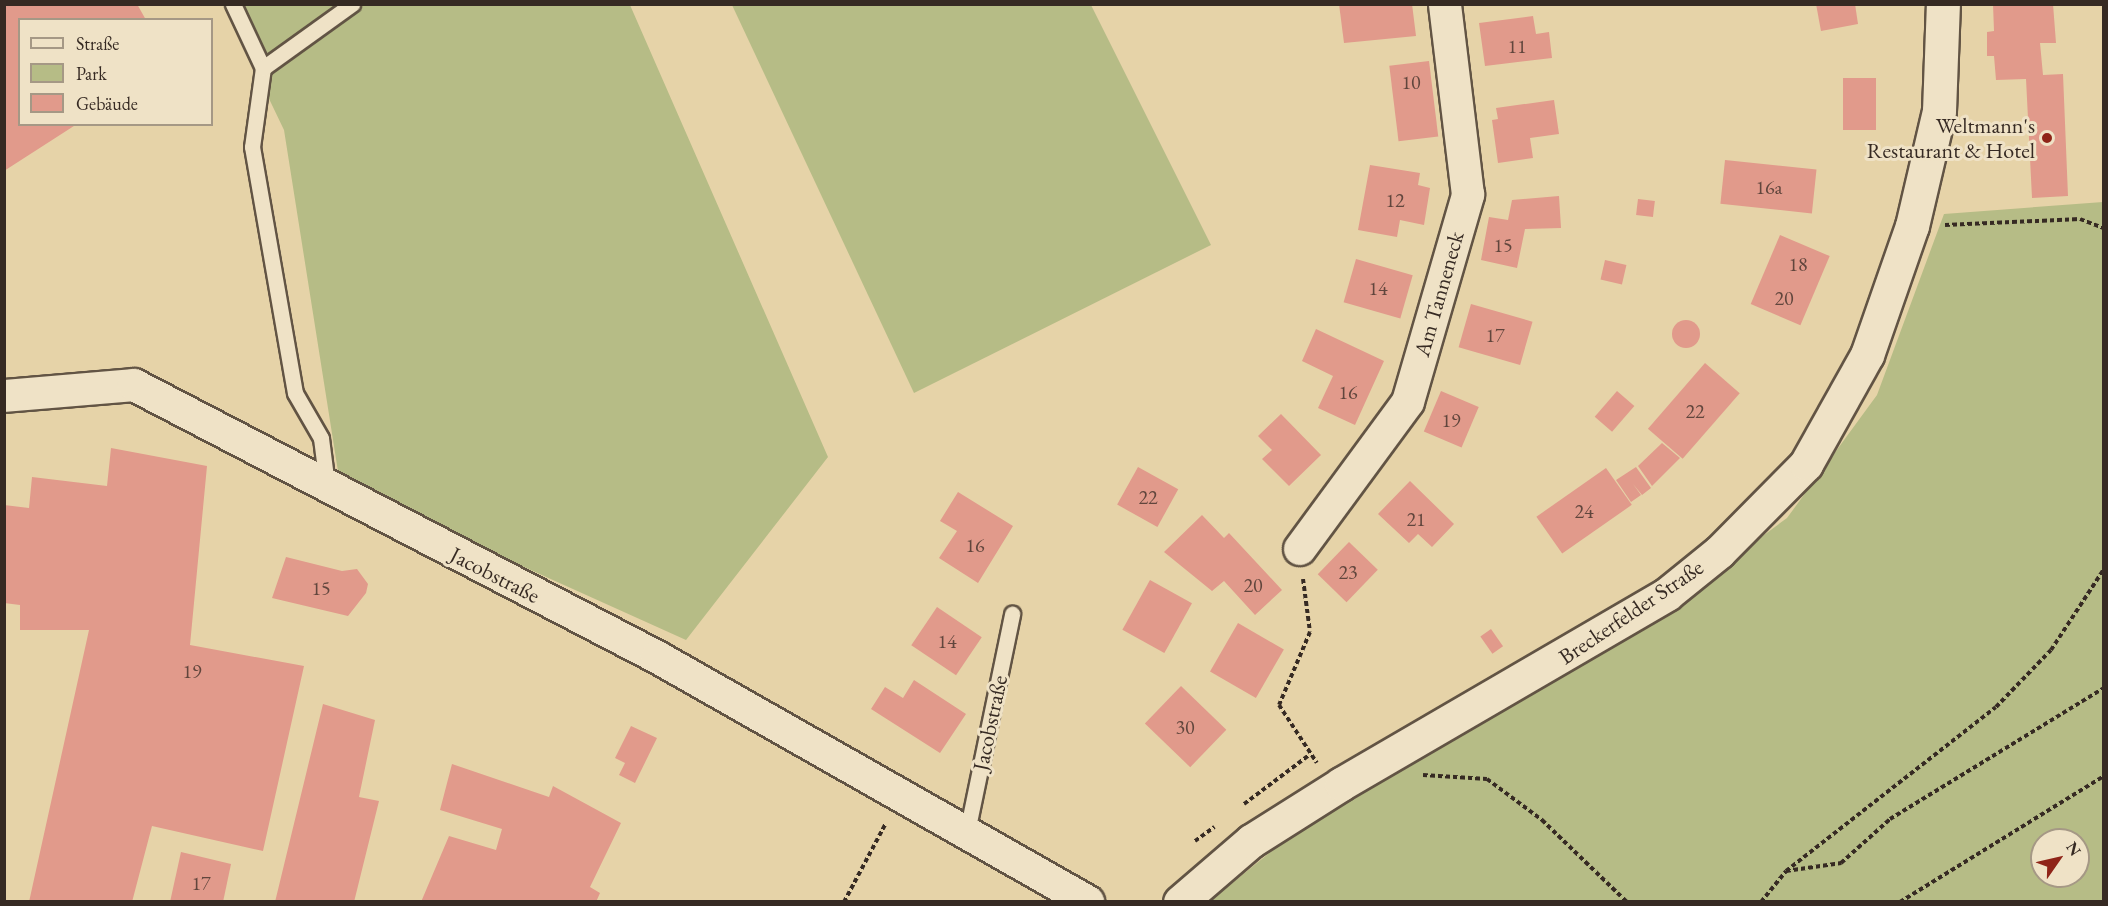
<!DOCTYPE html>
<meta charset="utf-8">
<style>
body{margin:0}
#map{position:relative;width:2108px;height:906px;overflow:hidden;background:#e6d3a8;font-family:"EB Garamond",serif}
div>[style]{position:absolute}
.green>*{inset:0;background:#b6bc86}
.building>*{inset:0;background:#e19a8b;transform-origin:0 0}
.round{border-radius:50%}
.path>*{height:4px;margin-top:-2px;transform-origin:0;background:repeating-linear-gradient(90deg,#362a23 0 4.5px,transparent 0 7.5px)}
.roads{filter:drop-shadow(2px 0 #625444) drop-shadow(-2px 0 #625444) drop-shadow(0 2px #625444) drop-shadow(0 -2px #625444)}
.lane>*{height:15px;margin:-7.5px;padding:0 7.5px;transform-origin:7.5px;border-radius:7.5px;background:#efe2c6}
.street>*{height:32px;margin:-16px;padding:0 16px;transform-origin:16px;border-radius:16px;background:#efe2c6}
.secondary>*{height:33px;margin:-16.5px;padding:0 16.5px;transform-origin:16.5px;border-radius:16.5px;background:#efe2c6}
.dots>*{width:16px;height:16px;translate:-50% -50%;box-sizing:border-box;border:3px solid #efe2c6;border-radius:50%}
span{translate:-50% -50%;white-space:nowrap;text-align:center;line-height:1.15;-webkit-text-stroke:6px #efe2c6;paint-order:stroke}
.number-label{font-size:20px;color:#61463d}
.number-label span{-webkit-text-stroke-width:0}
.poi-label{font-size:22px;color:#362a23}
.right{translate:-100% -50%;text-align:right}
.street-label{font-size:22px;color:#362a23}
.frame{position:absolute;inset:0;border:6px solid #362a23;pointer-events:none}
.legend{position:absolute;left:18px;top:18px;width:195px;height:108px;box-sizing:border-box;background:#efe2c6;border:2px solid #a59885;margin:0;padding:8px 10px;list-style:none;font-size:18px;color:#362a23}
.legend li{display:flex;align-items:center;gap:12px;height:30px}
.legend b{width:30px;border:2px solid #a59885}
.north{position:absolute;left:2030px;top:828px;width:60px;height:60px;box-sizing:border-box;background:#efe2c6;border:2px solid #a59885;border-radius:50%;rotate:56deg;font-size:16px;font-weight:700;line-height:24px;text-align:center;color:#362a23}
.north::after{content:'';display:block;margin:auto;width:21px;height:27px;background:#8f2418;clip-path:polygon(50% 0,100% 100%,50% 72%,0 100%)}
</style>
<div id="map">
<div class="green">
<i style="clip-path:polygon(224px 5px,630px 5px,828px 457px,686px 640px,340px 484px,284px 130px)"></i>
<i style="clip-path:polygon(732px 5px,1091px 5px,1211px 245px,914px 393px)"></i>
<i style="clip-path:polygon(evenodd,2103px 202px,2103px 901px,1209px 902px,1333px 801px,1674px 601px,1787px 518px,1877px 395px,1944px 214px,2103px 202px,2042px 840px,2078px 840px,2078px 876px,2042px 876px,2042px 840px)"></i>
</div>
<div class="building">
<i style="clip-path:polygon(4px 4px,137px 4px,146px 20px,20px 20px,20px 124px,77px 124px,4px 171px)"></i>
<i style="clip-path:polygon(1339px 4px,1412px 4px,1416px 36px,1344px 43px)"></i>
<i style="clip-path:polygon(1816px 4px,1855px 4px,1858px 24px,1821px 31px)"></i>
<i style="clip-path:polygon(1993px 4px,2053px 4px,2056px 43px,2040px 43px,2043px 75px,2063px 74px,2068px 196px,2032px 198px,2026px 79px,1996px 80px,1994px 56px,1987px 56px,1987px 32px,1994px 31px)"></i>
<i style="clip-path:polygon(1533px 16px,1536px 34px,1549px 32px,1552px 58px,1485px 66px,1479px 23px)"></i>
<i style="left:1429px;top:61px;width:76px;height:40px;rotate:83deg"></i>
<i style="left:1843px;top:78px;width:33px;height:52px"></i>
<i style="clip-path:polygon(1554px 100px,1559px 134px,1530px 138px,1533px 158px,1498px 163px,1492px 120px,1498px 119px,1496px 108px)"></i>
<i style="left:1725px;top:160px;width:92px;height:44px;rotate:6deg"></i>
<i style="clip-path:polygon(1370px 165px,1420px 173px,1418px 185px,1430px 188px,1424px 225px,1400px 220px,1397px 237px,1358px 230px)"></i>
<i style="clip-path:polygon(1559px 196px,1561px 228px,1525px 229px,1517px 268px,1481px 260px,1489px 217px,1508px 220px,1512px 200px)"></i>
<i style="left:1638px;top:199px;width:17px;height:16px;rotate:7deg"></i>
<i style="left:1780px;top:235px;width:54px;height:75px;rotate:23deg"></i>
<i style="left:1356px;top:259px;width:59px;height:45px;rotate:16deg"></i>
<i style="left:1605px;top:260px;width:22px;height:20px;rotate:13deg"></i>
<i style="left:1471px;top:304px;width:64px;height:45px;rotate:16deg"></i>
<i class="round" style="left:1672px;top:320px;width:28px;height:28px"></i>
<i style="clip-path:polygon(1316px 329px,1384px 361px,1355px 425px,1318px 408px,1333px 376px,1302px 361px)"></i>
<i style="left:1705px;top:363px;width:46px;height:87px;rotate:41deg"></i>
<i style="left:1441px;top:391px;width:41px;height:44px;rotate:23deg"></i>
<i style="left:1617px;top:391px;width:23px;height:34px;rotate:41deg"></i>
<i style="clip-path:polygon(1281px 414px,1321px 455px,1289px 486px,1262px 459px,1272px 450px,1258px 436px)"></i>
<i style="clip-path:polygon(1662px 443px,1680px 458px,1652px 486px,1638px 466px)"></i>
<i style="clip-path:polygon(111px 448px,207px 466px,190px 645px,304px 666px,263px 851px,152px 826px,132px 902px,29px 902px,89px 630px,20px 630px,20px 605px,4px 603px,4px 505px,29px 508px,32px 477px,107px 486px)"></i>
<i style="left:1138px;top:467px;width:46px;height:43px;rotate:29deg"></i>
<i style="clip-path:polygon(1636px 467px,1651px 488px,1642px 495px,1633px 484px,1641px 495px,1631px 502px,1616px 480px)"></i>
<i style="left:1606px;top:468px;width:45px;height:85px;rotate:55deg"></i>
<i style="clip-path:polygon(1410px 481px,1454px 524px,1432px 547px,1418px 534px,1409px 543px,1378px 514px)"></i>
<i style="clip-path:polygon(958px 492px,1013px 526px,978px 583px,939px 558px,957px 531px,940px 521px)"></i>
<i style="clip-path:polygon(1202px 515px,1224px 538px,1229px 533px,1282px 590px,1255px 615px,1224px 581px,1212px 591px,1164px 552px)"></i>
<i style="left:1349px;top:542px;width:40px;height:45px;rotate:44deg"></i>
<i style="clip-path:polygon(286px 557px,342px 571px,357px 569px,368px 584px,366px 593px,348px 616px,272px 598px)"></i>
<i style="left:1150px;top:580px;width:48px;height:57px;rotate:29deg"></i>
<i style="left:937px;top:607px;width:54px;height:46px;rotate:34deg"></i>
<i style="left:1238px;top:623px;width:53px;height:56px;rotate:30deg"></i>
<i style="left:1491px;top:629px;width:21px;height:13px;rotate:55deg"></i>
<i style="clip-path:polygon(914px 680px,966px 714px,940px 753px,871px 709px,885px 687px,903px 698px)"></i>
<i style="left:1181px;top:686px;width:63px;height:52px;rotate:44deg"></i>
<i style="clip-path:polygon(323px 704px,375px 720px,359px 797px,379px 801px,354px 902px,275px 902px)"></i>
<i style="clip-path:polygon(631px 726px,657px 738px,635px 783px,619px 775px,625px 763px,615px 758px)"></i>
<i style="clip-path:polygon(452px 764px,549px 797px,553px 786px,621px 823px,590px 887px,600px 893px,596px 902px,421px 902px,449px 836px,496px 850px,502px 829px,440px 810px)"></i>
<i style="clip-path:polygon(181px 852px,231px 864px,223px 902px,170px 902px)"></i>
</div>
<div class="path">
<i style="left:1945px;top:225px;width:135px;rotate:-2.5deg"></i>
<i style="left:2080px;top:219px;width:26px;rotate:21deg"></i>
<i style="left:1303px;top:579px;width:53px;rotate:82.5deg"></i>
<i style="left:1310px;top:632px;width:79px;rotate:113deg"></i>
<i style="left:1279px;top:705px;width:69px;rotate:56.8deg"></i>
<i style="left:1423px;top:775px;width:64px;rotate:3.6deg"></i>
<i style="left:1487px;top:779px;width:69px;rotate:36.7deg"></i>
<i style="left:1542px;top:820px;width:118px;rotate:44deg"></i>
<i style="left:1244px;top:804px;width:80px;rotate:-36.9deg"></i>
<i style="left:1195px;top:841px;width:24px;rotate:-36deg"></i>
<i style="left:1786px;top:871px;width:266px;rotate:-38deg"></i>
<i style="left:1996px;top:707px;width:79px;rotate:-46deg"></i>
<i style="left:2051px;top:650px;width:97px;rotate:-56.8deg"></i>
<i style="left:844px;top:902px;width:89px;rotate:-62deg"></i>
<i style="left:1761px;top:902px;width:40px;rotate:-51deg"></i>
<i style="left:1786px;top:871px;width:56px;rotate:-8.3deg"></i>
<i style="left:1841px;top:863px;width:66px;rotate:-41.9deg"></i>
<i style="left:1890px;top:819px;width:251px;rotate:-31.5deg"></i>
<i style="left:1900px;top:902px;width:240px;rotate:-31.7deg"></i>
</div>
<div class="roads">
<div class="lane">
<i style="left:233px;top:4px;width:71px;rotate:64.9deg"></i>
<i style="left:327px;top:485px;width:47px;rotate:-97.3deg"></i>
<i style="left:321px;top:438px;width:52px;rotate:-120deg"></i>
<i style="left:295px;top:393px;width:250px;rotate:-99.9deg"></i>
<i style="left:252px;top:147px;width:80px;rotate:-82.1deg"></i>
<i style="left:263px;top:68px;width:110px;rotate:-35.7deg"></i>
<i style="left:967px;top:832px;width:223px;rotate:-78.3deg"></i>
</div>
<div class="street">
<i style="left:4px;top:396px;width:130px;rotate:-4.8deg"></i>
<i style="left:134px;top:385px;width:590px;rotate:27.48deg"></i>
<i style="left:657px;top:657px;width:496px;rotate:29.6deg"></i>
<i style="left:1300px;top:549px;width:182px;rotate:-53.7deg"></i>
<i style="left:1408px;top:402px;width:216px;rotate:-73.8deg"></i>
<i style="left:1468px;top:195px;width:192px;rotate:-96.9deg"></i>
</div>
<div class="secondary">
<i style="left:1180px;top:902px;width:94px;rotate:-40.7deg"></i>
<i style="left:1251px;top:841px;width:107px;rotate:-32.3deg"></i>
<i style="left:1341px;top:784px;width:377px;rotate:-30.2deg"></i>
<i style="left:1667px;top:594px;width:67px;rotate:-38.9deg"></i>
<i style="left:1719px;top:552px;width:124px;rotate:-45.3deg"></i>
<i style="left:1806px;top:464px;width:125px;rotate:-60.8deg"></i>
<i style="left:1867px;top:355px;width:137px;rotate:-70.8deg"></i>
<i style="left:1912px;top:226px;width:118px;rotate:-76.8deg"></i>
<i style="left:1939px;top:111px;width:107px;rotate:-87.9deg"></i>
</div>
</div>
<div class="dots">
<i style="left:2047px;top:138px;background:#8f2418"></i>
</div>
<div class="number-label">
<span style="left:1517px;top:46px">11</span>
<span style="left:1411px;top:82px">10</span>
<span style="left:1769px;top:187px">16a</span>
<span style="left:1395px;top:200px">12</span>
<span style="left:1503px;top:245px">15</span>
<span style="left:1798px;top:264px">18</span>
<span style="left:1378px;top:288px">14</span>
<span style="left:1784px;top:298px">20</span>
<span style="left:1495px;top:335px">17</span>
<span style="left:1348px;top:392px">16</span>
<span style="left:1695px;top:411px">22</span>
<span style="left:1451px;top:420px">19</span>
<span style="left:1148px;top:497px">22</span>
<span style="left:1584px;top:511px">24</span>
<span style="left:1416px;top:519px">21</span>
<span style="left:975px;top:545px">16</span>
<span style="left:1348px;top:572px">23</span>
<span style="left:1253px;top:585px">20</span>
<span style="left:321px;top:588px">15</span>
<span style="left:947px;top:641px">14</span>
<span style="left:192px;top:671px">19</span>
<span style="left:1185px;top:727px">30</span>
<span style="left:201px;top:883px">17</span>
</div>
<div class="poi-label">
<span class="right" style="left:2035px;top:138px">Weltmann's<br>Restaurant &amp; Hotel</span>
</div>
<div class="street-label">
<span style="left:1439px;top:294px;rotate:-74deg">Am Tanneneck</span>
<span style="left:495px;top:575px;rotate:27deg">Jacobstraße</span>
<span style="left:1631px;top:612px;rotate:-34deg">Breckerfelder Straße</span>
<span style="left:990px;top:723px;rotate:-78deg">Jacobstraße</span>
</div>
<div class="frame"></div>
<ul class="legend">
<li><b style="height:8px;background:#efe2c6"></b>Straße</li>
<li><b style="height:16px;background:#b6bc86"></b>Park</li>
<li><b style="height:16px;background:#e19a8b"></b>Gebäude</li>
</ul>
<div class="north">N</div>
</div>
